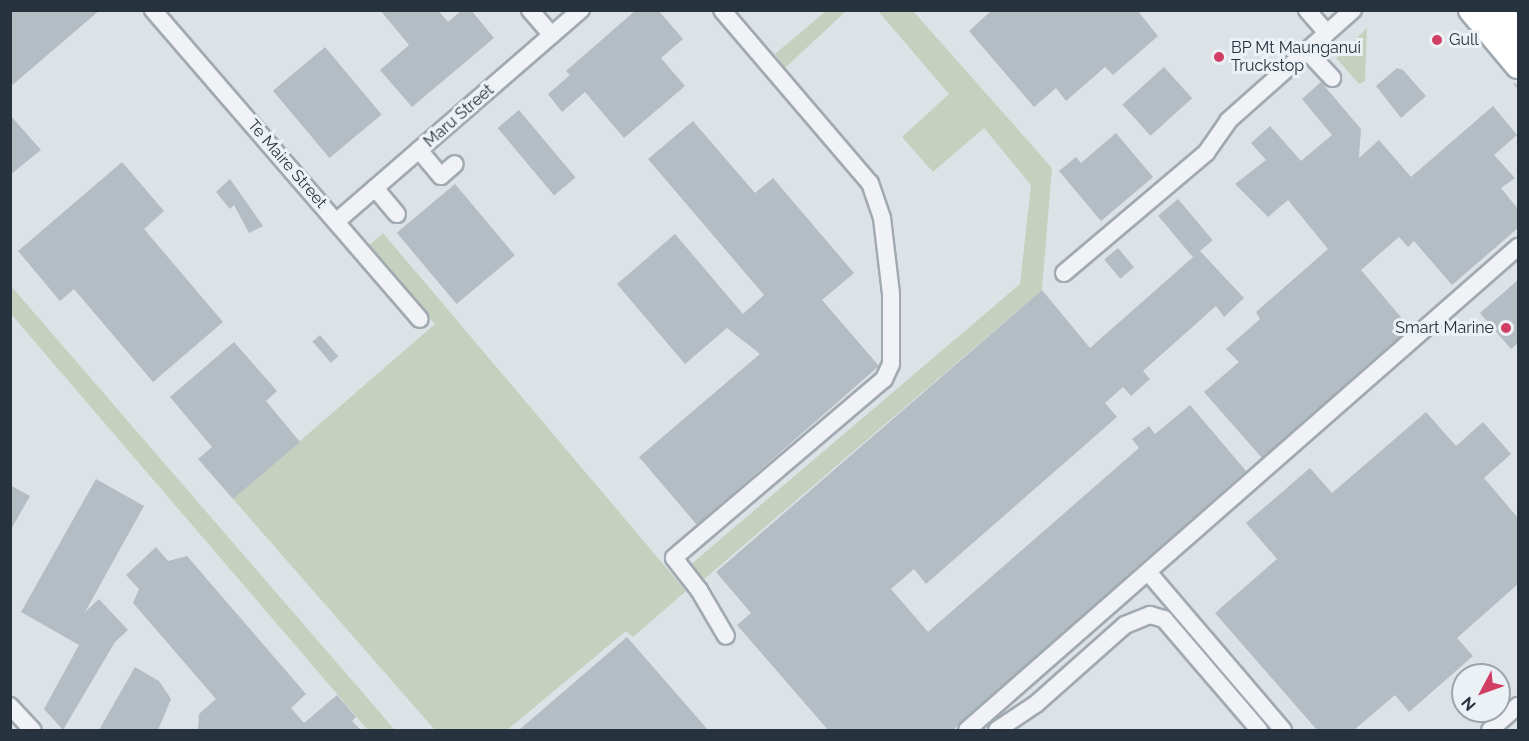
<!DOCTYPE html>
<style>
body{margin:0}
#map{position:relative;width:1529px;height:741px;overflow:hidden;background:#dde2e7;font-family:Raleway,sans-serif}
div>[style]{position:absolute}
.green>*{inset:0;background:#c5d1be}
.building>*{inset:0;background:#b4bcc4;transform-origin:0 0}
.path>*{height:2px;margin-top:-1px;transform-origin:0;background:repeating-linear-gradient(90deg,#bbc0c6 0 4.5px,transparent 0 9px)}
.roads{filter:drop-shadow(2px 0 #a2aab1) drop-shadow(-2px 0 #a2aab1) drop-shadow(0 2px #a2aab1) drop-shadow(0 -2px #a2aab1)}
.minor>*{height:16px;margin:-8px;padding:0 8px;transform-origin:8px;border-radius:8px;background:#f0f2f6}
.highway>*{height:24px;margin:-12px;padding:0 12px;transform-origin:12px;border-radius:12px;background:#fff}
.dots>*{width:16px;height:16px;translate:-50% -50%;box-sizing:border-box;border:3px solid #ecf1f5;border-radius:50%}
span{translate:-50% -50%;white-space:nowrap;text-align:center;line-height:1.15;-webkit-text-stroke:6px #ecf1f5;paint-order:stroke}
.poi-label{font-size:16px;color:#26323e}
.left{translate:0 -50%;text-align:left}
.right{translate:-100% -50%;text-align:right}
.street-label{font-size:16px;color:#26323e}
.frame{position:absolute;inset:0;border:12px solid #26323e;pointer-events:none}
.north{position:absolute;left:1451px;top:663px;width:60px;height:60px;box-sizing:border-box;background:#ecf1f5;border:2px solid #9da5ac;border-radius:50%;rotate:229deg;font-size:16px;font-weight:700;line-height:24px;text-align:center;color:#26323e}
.north::after{content:'';display:block;margin:auto;width:21px;height:27px;background:#d03e64;clip-path:polygon(50% 0,100% 100%,50% 72%,0 100%)}
</style>
<div id="map">
<div class="green">
<i style="clip-path:polygon(826px 11px,846px 11px,785px 68px,775px 54px)"></i>
<i style="clip-path:polygon(878px 11px,913px 11px,1052px 168px,1042px 290px,702px 581px,689px 566px,1020px 284px,1031px 185px,984px 128px,933px 172px,902px 137px,949px 94px)"></i>
<i style="clip-path:polygon(1367px 28px,1365px 81px,1359px 84px,1336px 58px)"></i>
<i style="clip-path:polygon(383px 233px,686px 591px,633px 637px,626px 631px,507px 730px,435px 730px,233px 499px,435px 324px,368px 246px)"></i>
<i style="clip-path:polygon(11px 286px,395px 730px,368px 730px,11px 314px)"></i>
</div>
<div class="building">
<i style="clip-path:polygon(10px 10px,100px 10px,10px 87px)"></i>
<i style="clip-path:polygon(380px 10px,438px 10px,448px 22px,462px 10px,471px 10px,494px 38px,412px 107px,380px 70px,409px 45px)"></i>
<i style="clip-path:polygon(636px 10px,658px 10px,683px 39px,661px 58px,685px 86px,624px 138px,585px 92px,562px 112px,548px 94px,570px 75px,566px 71px)"></i>
<i style="clip-path:polygon(992px 10px,1137px 10px,1158px 36px,1113px 75px,1105px 67px,1066px 101px,1056px 88px,1034px 107px,969px 31px)"></i>
<i style="left:325px;top:47px;width:88px;height:68px;rotate:50deg"></i>
<i style="left:1164px;top:67px;width:42px;height:56px;rotate:48deg"></i>
<i style="clip-path:polygon(1397px 68px,1403px 70px,1426px 96px,1401px 118px,1376px 86px)"></i>
<i style="clip-path:polygon(1321px 82px,1361px 129px,1359px 158px,1379px 140px,1411px 177px,1493px 106px,1517px 135px,1494px 155px,1515px 178px,1501px 188px,1518px 209px,1518px 228px,1452px 285px,1414px 241px,1408px 247px,1399px 237px,1361px 270px,1410px 328px,1262px 458px,1204px 392px,1239px 362px,1226px 349px,1260px 319px,1256px 312px,1328px 249px,1288px 200px,1268px 217px,1235px 184px,1266px 160px,1251px 143px,1270px 126px,1301px 161px,1332px 135px,1302px 99px)"></i>
<i style="left:519px;top:110px;width:88px;height:28px;rotate:50deg"></i>
<i style="clip-path:polygon(10px 115px,41px 150px,10px 175px)"></i>
<i style="clip-path:polygon(693px 121px,755px 193px,773px 178px,854px 273px,822px 300px,879px 366px,697px 525px,639px 457px,760px 354px,727px 328px,685px 364px,617px 284px,675px 234px,743px 314px,764px 295px,648px 159px)"></i>
<i style="clip-path:polygon(1116px 133px,1153px 177px,1101px 221px,1059px 171px,1076px 157px,1081px 163px)"></i>
<i style="clip-path:polygon(122px 162px,164px 211px,144px 229px,223px 322px,153px 382px,74px 289px,60px 301px,18px 251px)"></i>
<i style="clip-path:polygon(230px 179px,263px 226px,249px 233px,234px 205px,230px 209px,216px 192px)"></i>
<i style="left:455px;top:184px;width:93px;height:76px;rotate:50deg"></i>
<i style="left:1178px;top:199px;width:54px;height:26px;rotate:50deg"></i>
<i style="left:1118px;top:248px;width:25px;height:18px;rotate:50deg"></i>
<i style="clip-path:polygon(1200px 251px,1244px 298px,1224px 317px,1216px 306px,1143px 371px,1150px 379px,1131px 396px,1123px 387px,1105px 403px,1117px 417px,926px 584px,914px 569px,891px 589px,928px 632px,1139px 448px,1132px 439px,1149px 426px,1155px 434px,1190px 405px,1246px 471px,953px 730px,828px 730px,737px 625px,751px 613px,716px 572px,1042px 290px,1090px 348px)"></i>
<i style="clip-path:polygon(1518px 280px,1518px 343px,1511px 349px,1480px 313px)"></i>
<i style="left:320px;top:335px;width:28px;height:10px;rotate:49deg"></i>
<i style="clip-path:polygon(234px 342px,277px 391px,266px 401px,300px 442px,233px 499px,198px 459px,212px 447px,170px 397px)"></i>
<i style="clip-path:polygon(1426px 412px,1456px 446px,1483px 422px,1511px 454px,1484px 478px,1518px 518px,1518px 584px,1457px 638px,1473px 656px,1409px 712px,1395px 695px,1354px 730px,1317px 730px,1215px 613px,1277px 559px,1246px 523px,1310px 468px,1332px 493px)"></i>
<i style="clip-path:polygon(96px 479px,144px 506px,85px 612px,99px 599px,128px 630px,115px 642px,63px 730px,44px 709px,79px 645px,21px 612px)"></i>
<i style="clip-path:polygon(10px 485px,30px 496px,10px 531px)"></i>
<i style="clip-path:polygon(156px 547px,168px 561px,187px 556px,306px 694px,291px 708px,304px 723px,337px 695px,356px 717px,352px 721px,361px 730px,198px 730px,199px 714px,216px 699px,133px 603px,139px 589px,126px 575px)"></i>
<i style="clip-path:polygon(627px 637px,708px 730px,519px 730px)"></i>
<i style="clip-path:polygon(135px 667px,159px 681px,171px 699px,158px 730px,99px 730px)"></i>
</div>
<div class="path">
<i style="left:1514px;top:83px;width:7px;rotate:56deg"></i>
</div>
<div class="roads">
<div class="minor">
<i style="left:153px;top:10px;width:408px;rotate:49.2deg"></i>
<i style="left:530px;top:10px;width:33px;rotate:49deg"></i>
<i style="left:722px;top:10px;width:228px;rotate:49.5deg"></i>
<i style="left:870px;top:183px;width:37px;rotate:71deg"></i>
<i style="left:882px;top:218px;width:77px;rotate:83.2deg"></i>
<i style="left:891px;top:294px;width:70px;rotate:90deg"></i>
<i style="left:891px;top:364px;width:17px;rotate:115deg"></i>
<i style="left:884px;top:379px;width:276px;rotate:139.6deg"></i>
<i style="left:674px;top:558px;width:41px;rotate:52deg"></i>
<i style="left:699px;top:590px;width:53px;rotate:59.6deg"></i>
<i style="left:1307px;top:10px;width:30px;rotate:49deg"></i>
<i style="left:1307px;top:51px;width:37px;rotate:47deg"></i>
<i style="left:419px;top:150px;width:34px;rotate:50deg"></i>
<i style="left:441px;top:176px;width:18px;rotate:-41deg"></i>
<i style="left:375px;top:188px;width:34px;rotate:50deg"></i>
<i style="left:337px;top:221px;width:323px;rotate:-40.9deg"></i>
<i style="left:1064px;top:273px;width:186px;rotate:-40.2deg"></i>
<i style="left:1206px;top:153px;width:39px;rotate:-55deg"></i>
<i style="left:1228px;top:121px;width:167px;rotate:-41.6deg"></i>
<i style="left:1148px;top:572px;width:208px;rotate:49.5deg"></i>
<i style="left:10px;top:706px;width:33px;rotate:47deg"></i>
<i style="left:967px;top:730px;width:733px;rotate:-41.24deg"></i>
<i style="left:997px;top:730px;width:47px;rotate:-33.7deg"></i>
<i style="left:1036px;top:704px;width:119px;rotate:-41.6deg"></i>
<i style="left:1125px;top:625px;width:27px;rotate:-22deg"></i>
<i style="left:1150px;top:615px;width:15px;rotate:16deg"></i>
<i style="left:1164px;top:619px;width:146px;rotate:49.4deg"></i>
<i style="left:1490px;top:730px;width:37px;rotate:-41deg"></i>
</div>
<div class="highway">
<i style="left:1471px;top:10px;width:73px;rotate:50deg"></i>
<i style="left:1499px;top:10px;width:31px;rotate:52deg"></i>
</div>
</div>
<div class="dots">
<i style="left:1437px;top:40px;background:#d03e64"></i>
<i style="left:1219px;top:57px;background:#d03e64"></i>
<i style="left:1506px;top:328px;background:#d03e64"></i>
</div>
<div class="poi-label">
<span class="left" style="left:1449px;top:40px">Gull</span>
<span class="left" style="left:1231px;top:57px">BP Mt Maunganui<br>Truckstop</span>
<span class="right" style="left:1494px;top:328px">Smart Marine</span>
</div>
<div class="street-label">
<span style="left:459px;top:116px;rotate:-41deg">Maru Street</span>
<span style="left:287px;top:164px;rotate:49deg">Te Maire Street</span>
</div>
<div class="frame"></div>
<div class="north">N</div>
</div>
